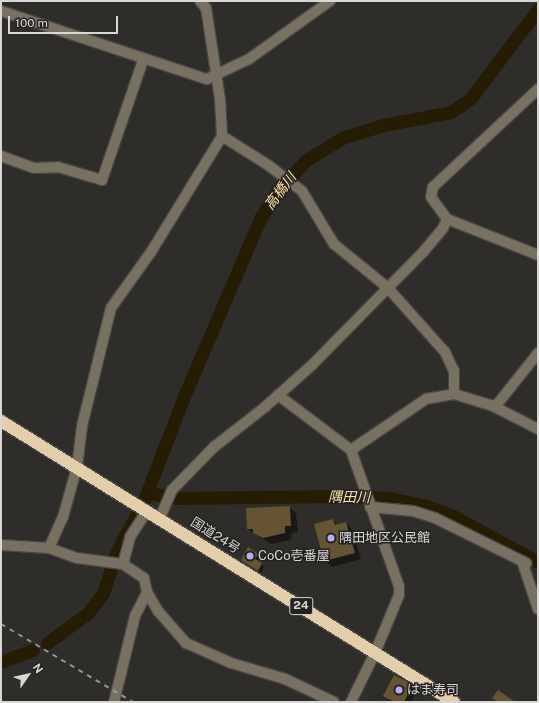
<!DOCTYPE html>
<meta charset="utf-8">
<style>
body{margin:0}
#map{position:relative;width:539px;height:703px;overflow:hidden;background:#2e2d2a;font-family:"Public Sans","Noto Sans JP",sans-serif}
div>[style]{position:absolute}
.shadow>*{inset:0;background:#0007}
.river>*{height:13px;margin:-6.5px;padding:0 6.5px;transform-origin:6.5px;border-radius:6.5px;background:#261b03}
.building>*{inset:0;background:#645433}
.roads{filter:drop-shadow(1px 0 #494846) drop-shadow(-1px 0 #494846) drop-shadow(0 1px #494846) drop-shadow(0 -1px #494846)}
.minor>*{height:10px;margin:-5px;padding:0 5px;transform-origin:5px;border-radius:5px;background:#787162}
.highway>*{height:12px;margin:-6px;padding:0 6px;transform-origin:6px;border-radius:6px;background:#e2cfaa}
.rail>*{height:2px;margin-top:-1px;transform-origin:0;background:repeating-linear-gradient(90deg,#979694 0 5px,transparent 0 10px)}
.dots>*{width:11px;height:11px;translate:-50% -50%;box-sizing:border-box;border:2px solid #242321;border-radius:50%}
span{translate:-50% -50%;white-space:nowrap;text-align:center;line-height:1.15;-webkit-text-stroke:3px #242321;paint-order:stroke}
.shield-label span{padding:1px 3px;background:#242321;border:1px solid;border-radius:3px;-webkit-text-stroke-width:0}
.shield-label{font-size:12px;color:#d8d7d6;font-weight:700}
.street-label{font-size:13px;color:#d8d7d6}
.poi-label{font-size:13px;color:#d8d7d6}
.left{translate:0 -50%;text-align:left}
.water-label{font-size:14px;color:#ffe0a5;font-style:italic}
.frame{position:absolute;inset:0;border:2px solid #d8d7d6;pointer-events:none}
.north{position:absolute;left:8px;top:655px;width:40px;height:40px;-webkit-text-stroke:3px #242321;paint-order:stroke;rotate:56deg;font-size:11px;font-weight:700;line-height:16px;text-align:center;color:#d8d7d6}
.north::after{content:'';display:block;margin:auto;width:14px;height:18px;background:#d8d7d6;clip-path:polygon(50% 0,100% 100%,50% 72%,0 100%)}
.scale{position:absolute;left:8px;top:16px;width:110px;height:18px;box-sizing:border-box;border:2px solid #d8d7d6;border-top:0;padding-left:5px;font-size:12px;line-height:14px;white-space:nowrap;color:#d8d7d6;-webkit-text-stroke:3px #242321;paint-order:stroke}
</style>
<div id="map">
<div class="shadow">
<i style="clip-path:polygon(289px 507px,296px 513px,298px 532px,292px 533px,291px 540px,271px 544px,248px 529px)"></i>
<i style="clip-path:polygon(333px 520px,338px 526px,346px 523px,352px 530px,361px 559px,332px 567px,325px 561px)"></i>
<i style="clip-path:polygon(258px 554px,260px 557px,258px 561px,264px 567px,261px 573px,242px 560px)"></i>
<i style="clip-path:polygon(412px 686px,417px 691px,411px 702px,391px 702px,384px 696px)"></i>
</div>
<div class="river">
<i style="left:147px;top:493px;width:30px;rotate:9deg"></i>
<i style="left:177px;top:498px;width:169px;rotate:-0.7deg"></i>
<i style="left:346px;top:496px;width:43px;rotate:2.7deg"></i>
<i style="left:389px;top:498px;width:39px;rotate:12deg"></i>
<i style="left:427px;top:506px;width:28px;rotate:21deg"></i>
<i style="left:453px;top:516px;width:97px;rotate:28.4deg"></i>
<i style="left:47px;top:643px;width:51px;rotate:-36.2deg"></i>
<i style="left:88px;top:613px;width:25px;rotate:-53deg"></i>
<i style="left:103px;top:593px;width:44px;rotate:-71.6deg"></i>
<i style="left:117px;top:551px;width:58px;rotate:-62.1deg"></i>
<i style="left:144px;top:500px;width:114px;rotate:-68.9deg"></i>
<i style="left:185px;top:394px;width:193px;rotate:-66.8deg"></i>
<i style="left:261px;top:217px;width:30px;rotate:-57deg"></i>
<i style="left:277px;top:192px;width:42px;rotate:-47.9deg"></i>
<i style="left:305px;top:161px;width:44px;rotate:-31.9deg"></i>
<i style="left:342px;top:138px;width:43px;rotate:-17.6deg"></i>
<i style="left:383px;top:125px;width:69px;rotate:-10.8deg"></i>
<i style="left:451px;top:112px;width:24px;rotate:-35deg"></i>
<i style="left:471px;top:98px;width:111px;rotate:-53deg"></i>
<i style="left:1px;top:662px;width:34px;rotate:-21deg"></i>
</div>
<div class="building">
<i style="clip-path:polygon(290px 506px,291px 526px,285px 526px,285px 533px,263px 538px,253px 533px,253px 529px,247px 529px,246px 508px)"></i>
<i style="clip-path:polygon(333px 519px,335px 525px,346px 522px,355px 553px,324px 561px,314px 524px)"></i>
<i style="clip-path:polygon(248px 547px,258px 554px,255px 559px,262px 563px,258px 571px,241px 560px)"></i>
<i style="clip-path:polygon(394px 675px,413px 685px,404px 702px,394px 702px,383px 696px)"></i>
<i style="clip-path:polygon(498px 690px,515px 702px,498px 702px,492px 698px)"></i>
</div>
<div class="roads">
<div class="minor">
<i style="left:1px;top:11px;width:217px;rotate:18.3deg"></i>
<i style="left:207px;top:79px;width:47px;rotate:-25.5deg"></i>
<i style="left:249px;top:59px;width:100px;rotate:-35.6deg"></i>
<i style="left:222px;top:136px;width:54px;rotate:32.2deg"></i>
<i style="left:268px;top:165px;width:43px;rotate:37.4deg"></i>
<i style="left:302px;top:191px;width:62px;rotate:58.9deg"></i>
<i style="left:334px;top:244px;width:70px;rotate:39.2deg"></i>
<i style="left:388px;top:288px;width:86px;rotate:48.3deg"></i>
<i style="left:445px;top:352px;width:21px;rotate:65deg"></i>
<i style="left:454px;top:371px;width:23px;rotate:90deg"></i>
<i style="left:1px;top:156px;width:35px;rotate:20deg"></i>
<i style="left:34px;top:168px;width:24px;rotate:-2deg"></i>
<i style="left:58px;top:167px;width:46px;rotate:16.5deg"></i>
<i style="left:102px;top:180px;width:127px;rotate:-71.1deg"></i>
<i style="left:447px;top:219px;width:98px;rotate:21.6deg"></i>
<i style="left:278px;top:395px;width:91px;rotate:37deg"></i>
<i style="left:351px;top:450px;width:144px;rotate:70.6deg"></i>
<i style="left:399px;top:586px;width:9px;rotate:90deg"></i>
<i style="left:399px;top:595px;width:63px;rotate:112.5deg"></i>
<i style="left:375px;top:653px;width:55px;rotate:116.1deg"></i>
<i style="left:495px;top:407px;width:69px;rotate:-51.5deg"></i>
<i style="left:351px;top:450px;width:91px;rotate:-34.2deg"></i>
<i style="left:426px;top:399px;width:28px;rotate:-10deg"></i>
<i style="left:454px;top:394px;width:39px;rotate:17deg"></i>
<i style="left:491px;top:405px;width:53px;rotate:27.1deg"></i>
<i style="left:370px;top:507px;width:43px;rotate:5.3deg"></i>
<i style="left:413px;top:511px;width:23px;rotate:18deg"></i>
<i style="left:435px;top:518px;width:102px;rotate:26.3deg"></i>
<i style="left:160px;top:518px;width:30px;rotate:-67deg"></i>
<i style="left:172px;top:490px;width:60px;rotate:-45.7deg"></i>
<i style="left:214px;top:447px;width:65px;rotate:-38.1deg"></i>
<i style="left:265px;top:407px;width:63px;rotate:-41.8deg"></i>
<i style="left:312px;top:365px;width:160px;rotate:-45.5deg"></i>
<i style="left:424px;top:251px;width:30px;rotate:-50deg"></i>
<i style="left:443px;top:228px;width:10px;rotate:-66deg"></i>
<i style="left:447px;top:219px;width:27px;rotate:-126deg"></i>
<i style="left:431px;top:197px;width:10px;rotate:-79deg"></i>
<i style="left:433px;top:187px;width:144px;rotate:-43deg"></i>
<i style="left:1px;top:545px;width:48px;rotate:3.6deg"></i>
<i style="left:49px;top:548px;width:30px;rotate:20deg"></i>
<i style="left:77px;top:558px;width:46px;rotate:7.4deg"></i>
<i style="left:123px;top:564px;width:25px;rotate:34deg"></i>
<i style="left:144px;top:578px;width:14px;rotate:78deg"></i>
<i style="left:147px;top:592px;width:22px;rotate:60deg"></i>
<i style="left:158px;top:611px;width:43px;rotate:48.8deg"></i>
<i style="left:186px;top:643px;width:49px;rotate:24deg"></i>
<i style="left:231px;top:663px;width:56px;rotate:16.5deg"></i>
<i style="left:285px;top:679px;width:54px;rotate:25.1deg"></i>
<i style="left:49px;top:548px;width:34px;rotate:-66deg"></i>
<i style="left:63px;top:517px;width:52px;rotate:-74.4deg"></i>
<i style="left:77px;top:467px;width:41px;rotate:-83deg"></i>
<i style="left:82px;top:426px;width:122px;rotate:-76.2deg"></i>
<i style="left:111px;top:308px;width:69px;rotate:-54.5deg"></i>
<i style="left:151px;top:252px;width:136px;rotate:-58.5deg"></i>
<i style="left:222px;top:136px;width:37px;rotate:-93deg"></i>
<i style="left:220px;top:99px;width:92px;rotate:-98.7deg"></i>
<i style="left:206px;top:8px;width:9px;rotate:-131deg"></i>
<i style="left:522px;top:561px;width:51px;rotate:71.6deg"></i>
<i style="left:123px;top:564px;width:28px;rotate:-75deg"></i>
<i style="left:130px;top:537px;width:31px;rotate:-57deg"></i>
<i style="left:114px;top:702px;width:89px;rotate:-76.3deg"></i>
<i style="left:135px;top:616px;width:27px;rotate:-63deg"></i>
</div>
<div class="highway">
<i style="left:1px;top:421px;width:533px;rotate:31.81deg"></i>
</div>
</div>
<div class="rail">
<i style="left:1px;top:624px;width:153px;rotate:30.6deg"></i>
</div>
<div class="dots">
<i style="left:331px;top:538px;background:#bbaaf6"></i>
<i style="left:250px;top:556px;background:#bbaaf6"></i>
<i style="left:399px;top:690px;background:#bbaaf6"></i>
</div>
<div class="shield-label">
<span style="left:301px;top:606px">24</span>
</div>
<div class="street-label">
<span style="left:215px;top:536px;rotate:32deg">国道24号</span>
</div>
<div class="poi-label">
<span class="left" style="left:339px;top:538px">隅田地区公民館</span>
<span class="left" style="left:258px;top:556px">CoCo壱番屋</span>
<span class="left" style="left:407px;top:690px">はま寿司</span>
</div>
<div class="water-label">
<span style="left:280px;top:191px;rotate:-53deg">高橋川</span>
<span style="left:349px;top:497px;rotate:1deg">隅田川</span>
</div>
<div class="frame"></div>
<div class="north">N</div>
<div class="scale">100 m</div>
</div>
